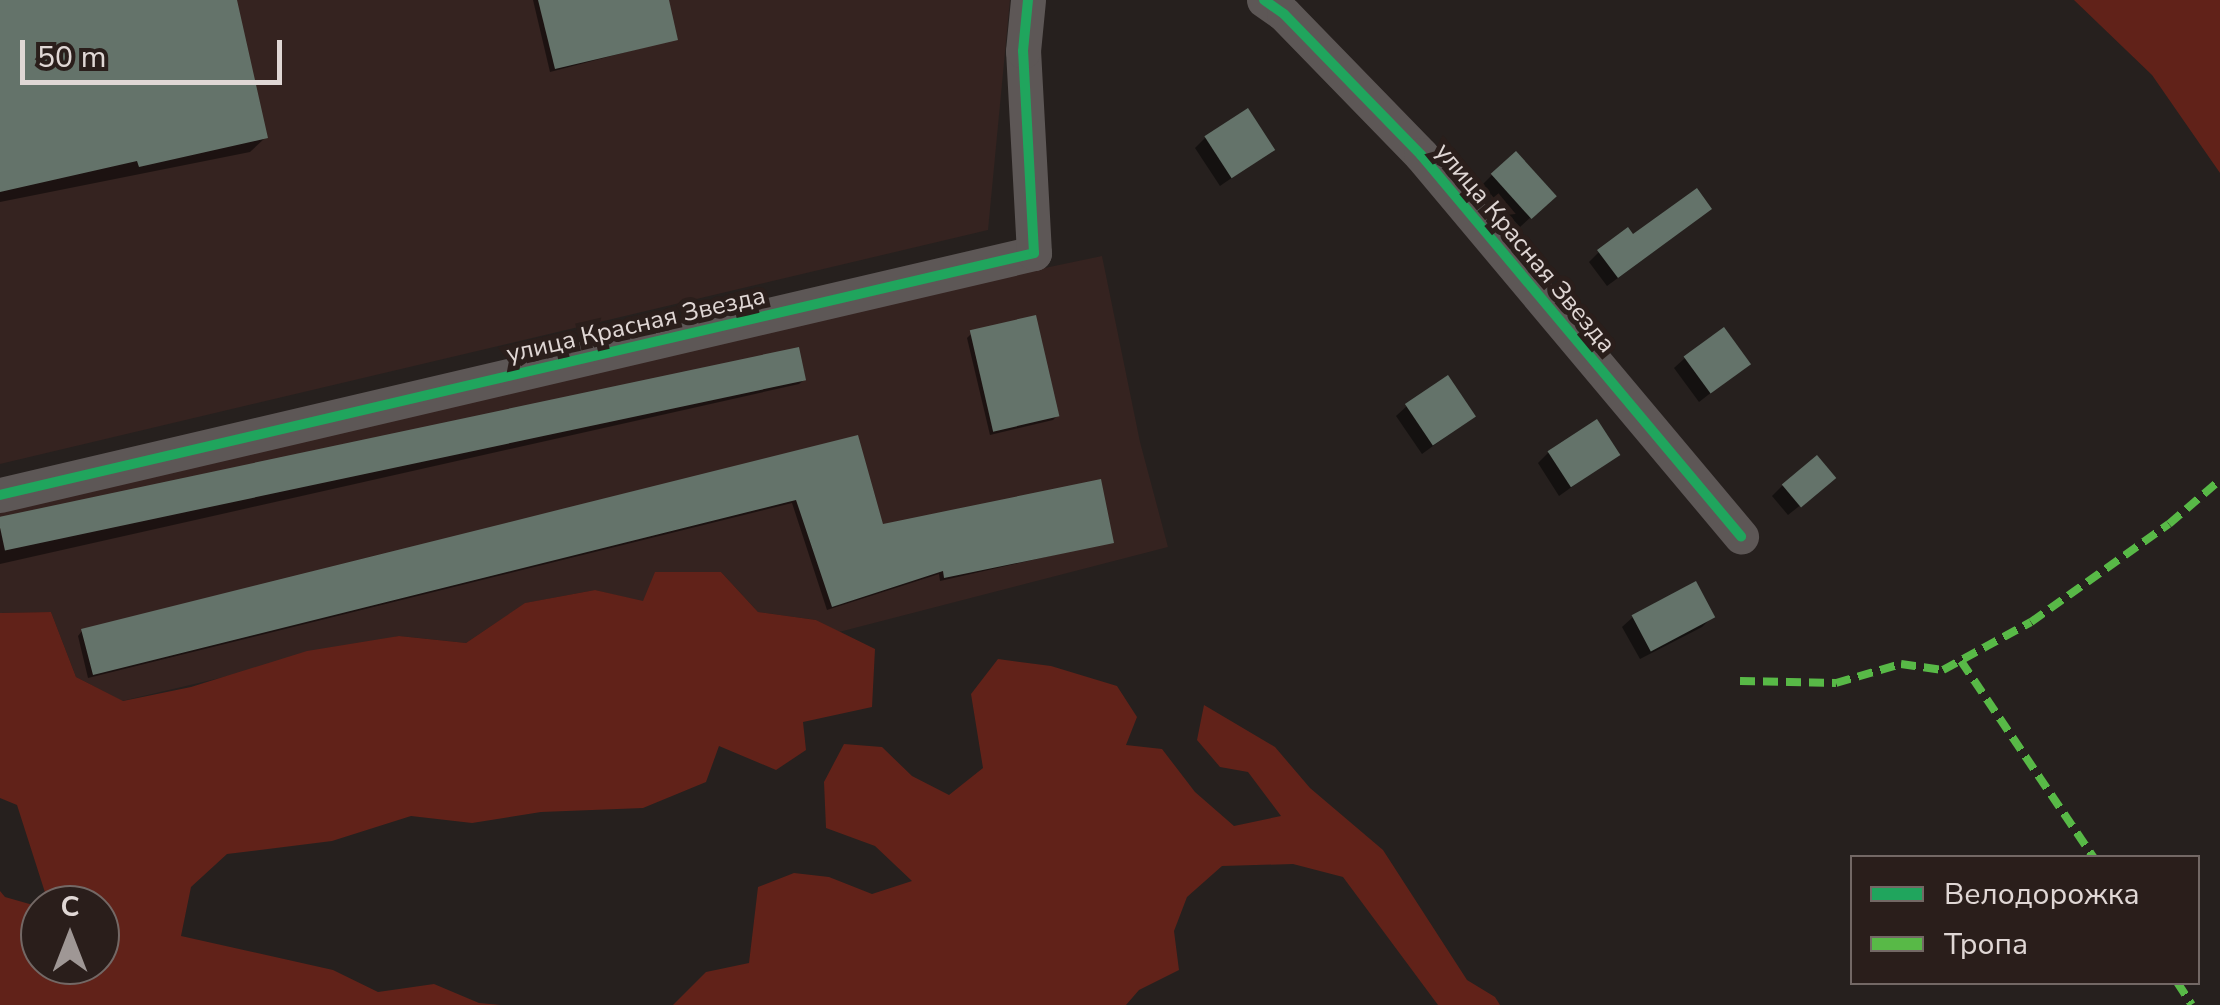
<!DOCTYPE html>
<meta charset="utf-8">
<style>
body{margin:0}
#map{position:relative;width:2220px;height:1005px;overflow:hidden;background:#26201e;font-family:"Nunito Sans",sans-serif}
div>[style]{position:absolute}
.built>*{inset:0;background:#352320}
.green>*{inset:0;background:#612219}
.shadow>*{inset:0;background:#0007}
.building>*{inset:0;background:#64736a;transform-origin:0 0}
.minor>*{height:35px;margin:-17.5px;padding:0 17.5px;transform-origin:17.5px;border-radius:17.5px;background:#5d5756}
.quiet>*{height:8px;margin-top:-4px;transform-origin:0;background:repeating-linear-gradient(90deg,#58b947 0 15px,transparent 0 23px)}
.cycleway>*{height:10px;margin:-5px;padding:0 5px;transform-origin:5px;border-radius:5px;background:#20a55d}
span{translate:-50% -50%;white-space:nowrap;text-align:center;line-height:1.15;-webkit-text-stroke:10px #2a1e1b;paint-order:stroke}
.street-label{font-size:25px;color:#e0d7d5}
.legend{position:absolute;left:1850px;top:855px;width:350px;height:130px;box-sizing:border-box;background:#2a1e1b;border:2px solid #736865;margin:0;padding:12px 18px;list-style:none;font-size:30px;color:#e0d7d5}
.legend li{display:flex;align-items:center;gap:20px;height:50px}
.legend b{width:50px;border:2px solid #736865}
.north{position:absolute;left:20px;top:885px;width:100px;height:100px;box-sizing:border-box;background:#2a1e1b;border:2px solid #736865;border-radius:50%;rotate:0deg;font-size:28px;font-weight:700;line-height:40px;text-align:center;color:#e0d7d5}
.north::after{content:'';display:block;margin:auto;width:35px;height:45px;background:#9f9795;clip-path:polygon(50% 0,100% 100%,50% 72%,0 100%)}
.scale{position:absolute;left:20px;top:40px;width:262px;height:45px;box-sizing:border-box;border:5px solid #e0d7d5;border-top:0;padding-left:12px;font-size:30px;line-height:35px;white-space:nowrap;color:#e0d7d5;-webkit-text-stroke:8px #2a1e1b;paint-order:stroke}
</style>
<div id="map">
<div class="built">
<i style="clip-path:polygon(0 0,1010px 0,988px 230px,0 464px)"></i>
<i style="clip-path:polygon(1102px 256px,1140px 442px,1168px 547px,839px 632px,816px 620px,758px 612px,721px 572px,643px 602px,595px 590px,526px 603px,466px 643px,399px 636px,122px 701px,76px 677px,51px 612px,0 613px,0 510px,864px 306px)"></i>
</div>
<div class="green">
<i style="clip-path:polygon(2074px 0,2220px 0,2220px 173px,2152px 75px)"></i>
<i style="clip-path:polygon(655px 572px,721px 572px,758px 612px,816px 620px,875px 649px,872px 707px,803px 722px,806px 750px,776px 770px,719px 746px,706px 782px,643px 808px,541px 812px,472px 823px,411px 816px,332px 841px,227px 854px,191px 887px,181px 936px,333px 970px,378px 992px,434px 984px,479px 1003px,501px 1005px,0 1005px,0 891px,5px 897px,40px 907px,40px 965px,100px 965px,100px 905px,49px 905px,17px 805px,0 798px,0 613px,51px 612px,76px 677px,123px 701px,191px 687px,307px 651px,399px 636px,466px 643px,525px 603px,595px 590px,643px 601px)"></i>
<i style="clip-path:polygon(998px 659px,1051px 666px,1117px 686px,1137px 717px,1126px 745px,1162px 749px,1195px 792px,1234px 826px,1281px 816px,1248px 772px,1220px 767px,1197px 740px,1204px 705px,1275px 747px,1310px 788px,1383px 850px,1467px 980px,1495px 997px,1500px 1005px,1438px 1005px,1343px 877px,1293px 864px,1222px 866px,1187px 897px,1174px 931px,1179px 970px,1139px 990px,1126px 1005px,673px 1005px,706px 972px,749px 963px,758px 887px,794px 873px,829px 877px,872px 894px,912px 881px,875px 846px,826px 828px,824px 782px,844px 744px,882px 747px,912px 776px,949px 795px,983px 768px,971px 694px)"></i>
</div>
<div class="shadow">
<i style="clip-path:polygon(0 0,234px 0,266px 137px,250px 152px,0 202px)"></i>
<i style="clip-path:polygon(533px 0,666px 0,676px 39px,550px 72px)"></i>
<i style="clip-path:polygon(1205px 138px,1272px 150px,1220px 186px,1195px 148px)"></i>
<i style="clip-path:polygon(1492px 175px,1543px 206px,1520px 227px,1482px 185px)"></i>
<i style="clip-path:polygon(1698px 219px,1607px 286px,1589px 262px,1599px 252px,1633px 237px)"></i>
<i style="clip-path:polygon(972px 333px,1057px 416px,1053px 420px,990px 435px,967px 338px)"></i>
<i style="clip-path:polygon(1685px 358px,1748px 364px,1699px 402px,1674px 368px)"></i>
<i style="clip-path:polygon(804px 380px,799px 384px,0 564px,0 529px)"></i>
<i style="clip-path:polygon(1407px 406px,1473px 417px,1422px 454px,1396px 416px)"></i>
<i style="clip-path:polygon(856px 438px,881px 527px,1111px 542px,940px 581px,939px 574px,827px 610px,792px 503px,88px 678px,78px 636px,82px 631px)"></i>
<i style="clip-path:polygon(1548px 453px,1617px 455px,1559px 496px,1538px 463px)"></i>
<i style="clip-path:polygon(1782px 486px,1822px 488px,1788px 515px,1772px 496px)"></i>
<i style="clip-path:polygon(1633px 617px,1712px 617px,1702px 627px,1640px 659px,1622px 627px)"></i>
</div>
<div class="building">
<i style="clip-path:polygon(0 0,237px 0,268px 138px,139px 167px,137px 161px,0 192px)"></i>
<i style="clip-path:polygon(538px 0,669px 0,678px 40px,555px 69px)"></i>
<i style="left:1248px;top:108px;width:50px;height:52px;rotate:57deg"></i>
<i style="left:1516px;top:151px;width:61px;height:34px;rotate:48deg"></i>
<i style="clip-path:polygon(1697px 188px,1712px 209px,1618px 278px,1597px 250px,1628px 227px,1633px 234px)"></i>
<i style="left:1036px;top:315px;width:104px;height:68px;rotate:77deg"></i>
<i style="left:1724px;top:327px;width:46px;height:50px;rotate:54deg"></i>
<i style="left:799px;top:347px;width:34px;height:819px;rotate:78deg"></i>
<i style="left:1448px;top:375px;width:50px;height:52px;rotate:56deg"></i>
<i style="left:1597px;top:419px;width:43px;height:59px;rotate:57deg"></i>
<i style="clip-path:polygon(858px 435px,883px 524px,1101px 479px,1114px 543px,944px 578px,943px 571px,832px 607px,796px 500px,93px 675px,81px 629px)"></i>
<i style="left:1817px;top:455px;width:30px;height:46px;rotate:50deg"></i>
<i style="left:1696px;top:581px;width:41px;height:73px;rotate:62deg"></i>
</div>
<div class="minor">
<i style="left:1264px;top:0;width:24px;rotate:35deg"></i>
<i style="left:1284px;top:14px;width:197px;rotate:45.8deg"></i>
<i style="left:1421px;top:155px;width:498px;rotate:50deg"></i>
<i style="left:0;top:495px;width:1062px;rotate:-13.17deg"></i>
<i style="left:1034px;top:253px;width:202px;rotate:-93.1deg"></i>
<i style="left:1023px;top:51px;width:51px;rotate:-84.4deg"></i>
</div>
<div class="quiet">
<i style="left:1961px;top:661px;width:238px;rotate:56deg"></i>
<i style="left:1740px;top:681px;width:96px;rotate:1.2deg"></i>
<i style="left:1836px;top:683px;width:68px;rotate:-16.3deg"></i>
<i style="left:1901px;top:664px;width:42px;rotate:8.1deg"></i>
<i style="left:1943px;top:670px;width:100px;rotate:-28.6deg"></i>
<i style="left:2031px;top:622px;width:169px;rotate:-35.4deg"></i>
<i style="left:2169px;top:524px;width:67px;rotate:-40.8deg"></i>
<i style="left:2177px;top:982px;width:27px;rotate:57deg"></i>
</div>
<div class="cycleway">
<i style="left:1264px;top:0;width:24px;rotate:35deg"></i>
<i style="left:1284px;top:14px;width:197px;rotate:45.8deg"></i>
<i style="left:1421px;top:155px;width:498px;rotate:50deg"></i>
<i style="left:0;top:495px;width:1062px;rotate:-13.17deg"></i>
<i style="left:1034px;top:253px;width:202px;rotate:-93.1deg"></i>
<i style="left:1023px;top:51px;width:51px;rotate:-84.4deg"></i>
</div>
<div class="street-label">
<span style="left:1525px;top:248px;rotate:50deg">улица Красная Звезда</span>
<span style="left:636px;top:325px;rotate:-13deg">улица Красная Звезда</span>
</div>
<ul class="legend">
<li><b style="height:12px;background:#20a55d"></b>Велодорожка</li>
<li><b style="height:12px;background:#58b947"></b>Тропа</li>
</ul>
<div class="north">С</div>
<div class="scale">50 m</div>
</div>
